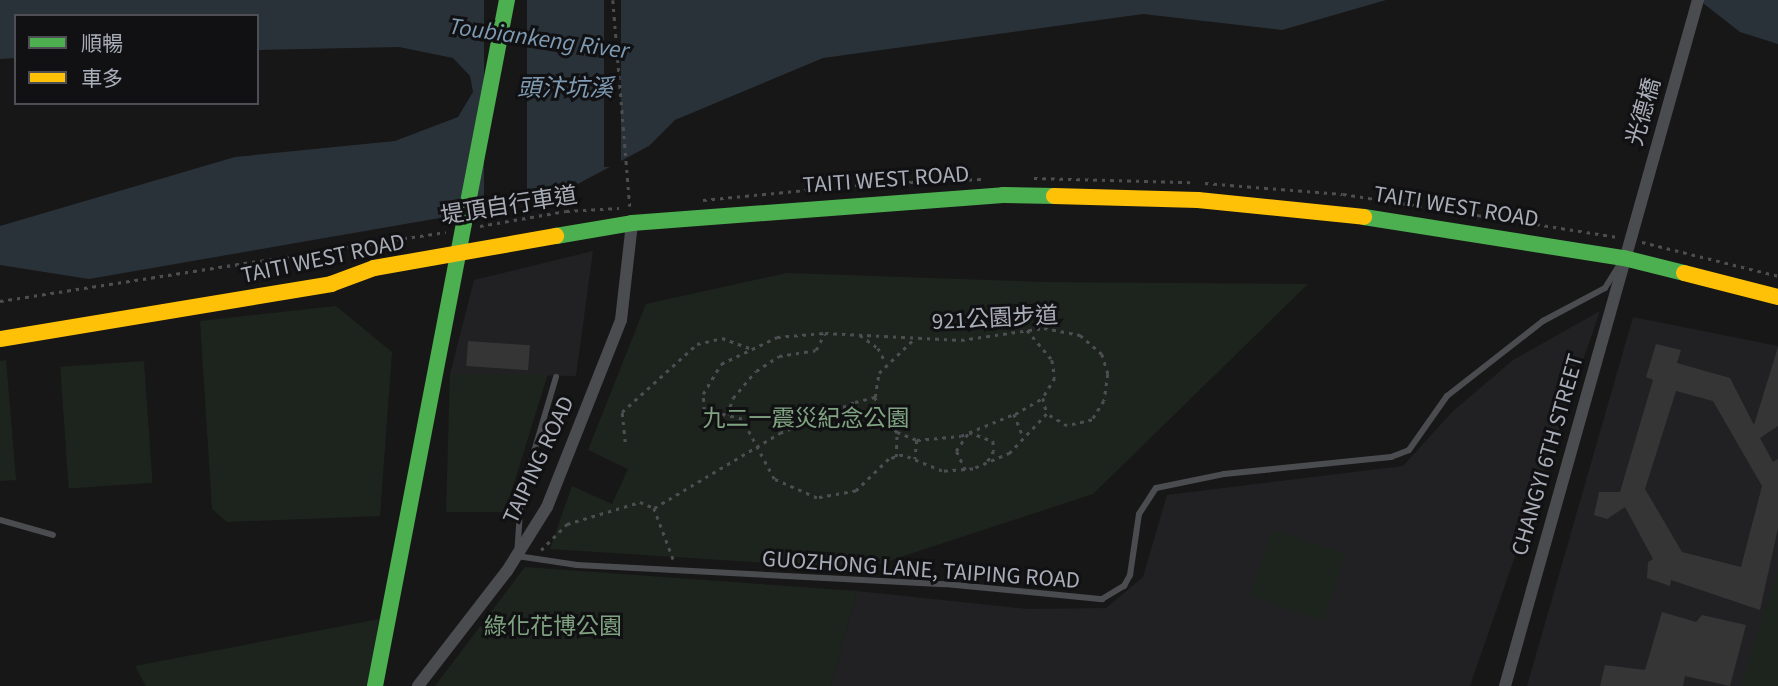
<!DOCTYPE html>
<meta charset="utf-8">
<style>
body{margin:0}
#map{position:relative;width:1778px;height:686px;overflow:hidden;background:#171717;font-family:"Source Sans 3","Noto Sans TC",sans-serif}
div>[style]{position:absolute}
.built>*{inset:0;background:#212123}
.green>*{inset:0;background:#1d241e;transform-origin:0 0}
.water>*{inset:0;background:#2a3239}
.pier>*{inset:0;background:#171717;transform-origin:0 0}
.building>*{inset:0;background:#353536;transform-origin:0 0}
.path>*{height:2.5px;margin-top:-1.25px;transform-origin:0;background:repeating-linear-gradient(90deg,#4d4e52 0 3.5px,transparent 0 8.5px)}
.lane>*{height:6px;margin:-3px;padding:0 3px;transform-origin:3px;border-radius:3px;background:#4b4c50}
.street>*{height:12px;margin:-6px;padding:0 6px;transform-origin:6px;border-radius:6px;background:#4b4c50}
.fast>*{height:16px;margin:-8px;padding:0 8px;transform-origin:8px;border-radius:8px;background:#4caf50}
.slow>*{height:16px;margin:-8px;padding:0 8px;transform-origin:8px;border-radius:8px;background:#ffc107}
span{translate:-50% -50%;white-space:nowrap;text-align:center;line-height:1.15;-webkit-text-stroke:6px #111113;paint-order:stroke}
.street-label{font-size:23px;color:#a8adb8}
.park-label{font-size:23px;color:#7fa381}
.water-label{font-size:24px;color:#7f9bb3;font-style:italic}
.legend{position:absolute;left:14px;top:14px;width:245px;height:91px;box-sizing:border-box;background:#111113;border:2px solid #4d4f55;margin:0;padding:9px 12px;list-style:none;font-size:21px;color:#a8adb8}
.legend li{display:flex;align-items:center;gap:14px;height:35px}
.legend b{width:35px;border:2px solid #4d4f55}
</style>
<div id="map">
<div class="built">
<i style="clip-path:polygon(593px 251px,576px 376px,450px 374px,474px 280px)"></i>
<i style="clip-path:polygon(1600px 311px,1470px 686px,831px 686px,857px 591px,1028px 609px,1106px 608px,1143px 577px,1167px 495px,1403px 466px,1452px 412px,1513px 360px)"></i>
<i style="clip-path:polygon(1633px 317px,1778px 346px,1778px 686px,1527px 686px)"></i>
</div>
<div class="green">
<i style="clip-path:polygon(787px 273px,1043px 282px,1308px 284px,1093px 494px,864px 569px,550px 549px,572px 486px,612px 504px,628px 469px,588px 450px,646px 304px)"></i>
<i style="clip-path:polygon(336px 306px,392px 352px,380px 516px,227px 522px,212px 509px,200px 321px)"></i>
<i style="clip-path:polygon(6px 360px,16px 480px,0 481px,0 361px)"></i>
<i style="left:144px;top:361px;width:122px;height:84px;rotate:86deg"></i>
<i style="clip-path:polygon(450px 374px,548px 374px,505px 512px,446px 512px)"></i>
<i style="left:1272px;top:530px;width:77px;height:70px;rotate:18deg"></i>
<i style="clip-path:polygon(525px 567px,857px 591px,831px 686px,435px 686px)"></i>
<i style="clip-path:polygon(1778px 570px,1778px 686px,1741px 686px)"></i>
<i style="clip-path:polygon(379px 619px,369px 686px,146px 686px,135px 666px)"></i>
</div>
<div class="water">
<i style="clip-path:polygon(0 0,1386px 0,1282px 30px,1143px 14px,823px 58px,675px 120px,649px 146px,572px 187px,486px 210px,89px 279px,0 265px,0 226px,235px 157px,395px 141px,458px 117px,473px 92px,470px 76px,453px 58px,399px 47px,257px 50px,257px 16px,16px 16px,16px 58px,0 59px)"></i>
<i style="clip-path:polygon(1699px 0,1778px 0,1778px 44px,1740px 32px)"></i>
</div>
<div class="pier">
<i style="left:484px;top:0;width:43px;height:226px"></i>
<i style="left:604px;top:0;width:17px;height:167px"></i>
</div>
<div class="building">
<i style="left:468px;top:341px;width:62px;height:25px;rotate:4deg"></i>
<i style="clip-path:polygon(evenodd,1656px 344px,1681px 350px,1677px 363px,1730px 378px,1754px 425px,1778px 347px,1778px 426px,1760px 438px,1773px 462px,1778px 459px,1778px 528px,1760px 610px,1671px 580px,1670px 586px,1647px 578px,1648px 562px,1653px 559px,1625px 507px,1607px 519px,1594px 515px,1599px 492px,1620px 492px,1653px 380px,1646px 377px,1656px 344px,1676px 391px,1713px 401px,1762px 486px,1741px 567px,1682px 552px,1645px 489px,1676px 391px)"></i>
<i style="clip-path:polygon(1662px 612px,1696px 622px,1702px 615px,1746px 625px,1730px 686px,1685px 676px,1683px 686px,1600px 686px,1605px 665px,1645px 670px)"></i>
</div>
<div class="path">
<i style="left:613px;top:0;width:207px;rotate:85.3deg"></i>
<i style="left:1034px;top:178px;width:158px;rotate:1.5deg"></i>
<i style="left:1205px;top:183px;width:138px;rotate:4.6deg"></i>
<i style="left:1343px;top:194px;width:278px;rotate:8.9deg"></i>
<i style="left:703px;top:200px;width:165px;rotate:-5.6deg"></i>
<i style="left:867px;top:184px;width:115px;rotate:-2.5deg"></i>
<i style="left:480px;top:226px;width:87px;rotate:-9.9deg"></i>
<i style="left:566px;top:211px;width:53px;rotate:-3.2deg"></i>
<i style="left:1642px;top:242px;width:140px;rotate:14deg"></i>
<i style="left:0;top:301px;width:451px;rotate:-8.8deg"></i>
<i style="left:1044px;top:328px;width:37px;rotate:11deg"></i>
<i style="left:1080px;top:335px;width:29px;rotate:41deg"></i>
<i style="left:1102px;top:354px;width:21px;rotate:73deg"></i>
<i style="left:1108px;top:374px;width:27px;rotate:98deg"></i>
<i style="left:1104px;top:401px;width:22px;rotate:122deg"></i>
<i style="left:1092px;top:420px;width:26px;rotate:167deg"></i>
<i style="left:1067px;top:426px;width:23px;rotate:-149deg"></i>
<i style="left:1047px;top:414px;width:54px;rotate:133.5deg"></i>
<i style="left:1010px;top:453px;width:40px;rotate:156.6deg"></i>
<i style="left:973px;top:469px;width:31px;rotate:176deg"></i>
<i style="left:942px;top:471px;width:42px;rotate:-157.7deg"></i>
<i style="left:903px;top:455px;width:15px;rotate:164deg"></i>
<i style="left:889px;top:459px;width:46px;rotate:135.9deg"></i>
<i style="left:856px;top:491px;width:40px;rotate:170deg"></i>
<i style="left:817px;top:498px;width:47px;rotate:-156.2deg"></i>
<i style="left:774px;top:479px;width:68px;rotate:-118.1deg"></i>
<i style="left:742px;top:419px;width:39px;rotate:-167deg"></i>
<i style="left:704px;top:410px;width:16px;rotate:-94deg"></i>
<i style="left:703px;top:394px;width:35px;rotate:-59deg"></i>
<i style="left:721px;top:364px;width:62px;rotate:-25.7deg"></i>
<i style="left:777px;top:337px;width:48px;rotate:-4.8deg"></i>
<i style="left:825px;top:333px;width:136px;rotate:2.9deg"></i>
<i style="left:961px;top:340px;width:84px;rotate:-8.2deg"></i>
<i style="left:1027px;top:330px;width:39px;rotate:50deg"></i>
<i style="left:1052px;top:360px;width:18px;rotate:81deg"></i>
<i style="left:1055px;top:378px;width:23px;rotate:121deg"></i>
<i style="left:860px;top:335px;width:22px;rotate:36deg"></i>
<i style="left:878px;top:348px;width:17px;rotate:62deg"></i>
<i style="left:875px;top:397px;width:24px;rotate:-81deg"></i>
<i style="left:879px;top:373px;width:49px;rotate:-44.2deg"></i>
<i style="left:1015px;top:414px;width:32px;rotate:-30deg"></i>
<i style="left:1043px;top:398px;width:16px;rotate:76deg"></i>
<i style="left:727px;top:415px;width:18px;rotate:-71deg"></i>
<i style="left:733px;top:398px;width:35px;rotate:-50deg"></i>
<i style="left:756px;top:371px;width:27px;rotate:-33deg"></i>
<i style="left:779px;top:356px;width:37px;rotate:-9deg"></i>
<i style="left:816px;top:350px;width:18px;rotate:-63deg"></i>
<i style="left:917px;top:440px;width:44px;rotate:-5.2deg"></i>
<i style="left:961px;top:436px;width:57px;rotate:-22.5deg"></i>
<i style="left:1014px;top:414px;width:22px;rotate:68deg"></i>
<i style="left:625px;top:442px;width:30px;rotate:-96deg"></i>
<i style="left:622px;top:412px;width:101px;rotate:-42.2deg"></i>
<i style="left:697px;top:344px;width:26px;rotate:-13deg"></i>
<i style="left:722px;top:338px;width:30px;rotate:20deg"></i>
<i style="left:896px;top:457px;width:25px;rotate:-88deg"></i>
<i style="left:897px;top:432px;width:22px;rotate:22deg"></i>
<i style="left:917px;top:440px;width:19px;rotate:96deg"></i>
<i style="left:965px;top:470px;width:21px;rotate:-115deg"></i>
<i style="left:956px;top:451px;width:23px;rotate:-56deg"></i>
<i style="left:969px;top:432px;width:26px;rotate:21deg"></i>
<i style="left:993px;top:441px;width:10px;rotate:84deg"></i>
<i style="left:994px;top:451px;width:17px;rotate:121deg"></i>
<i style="left:654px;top:508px;width:147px;rotate:-30.8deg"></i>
<i style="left:780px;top:433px;width:81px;rotate:-22.5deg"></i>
<i style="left:855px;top:402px;width:21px;rotate:-14deg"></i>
<i style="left:875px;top:397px;width:22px;rotate:69deg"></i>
<i style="left:883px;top:418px;width:20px;rotate:45deg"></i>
<i style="left:541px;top:550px;width:37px;rotate:-45deg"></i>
<i style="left:567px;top:524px;width:76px;rotate:-16.8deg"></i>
<i style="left:640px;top:502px;width:15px;rotate:23deg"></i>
<i style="left:654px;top:508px;width:57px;rotate:69.3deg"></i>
</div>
<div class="lane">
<i style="left:556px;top:377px;width:124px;rotate:106.4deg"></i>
<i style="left:521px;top:496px;width:60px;rotate:93.8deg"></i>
<i style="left:517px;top:556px;width:61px;rotate:8.5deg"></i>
<i style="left:577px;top:565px;width:368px;rotate:3deg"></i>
<i style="left:945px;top:584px;width:158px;rotate:5.5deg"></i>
<i style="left:1102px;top:599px;width:26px;rotate:-31deg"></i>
<i style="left:1124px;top:586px;width:13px;rotate:-61deg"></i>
<i style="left:1130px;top:575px;width:62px;rotate:-81.6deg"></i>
<i style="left:1139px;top:514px;width:31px;rotate:-57deg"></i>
<i style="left:1156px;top:488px;width:69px;rotate:-11.6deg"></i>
<i style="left:1224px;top:474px;width:168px;rotate:-5.8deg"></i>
<i style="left:1391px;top:457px;width:19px;rotate:-21deg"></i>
<i style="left:1409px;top:450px;width:66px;rotate:-54.9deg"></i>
<i style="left:1447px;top:396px;width:122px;rotate:-38deg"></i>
<i style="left:1543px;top:321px;width:70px;rotate:-28deg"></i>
<i style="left:1605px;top:288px;width:26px;rotate:-58deg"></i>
<i style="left:0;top:520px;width:55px;rotate:15.8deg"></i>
</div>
<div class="street">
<i style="left:418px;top:686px;width:145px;rotate:-52.3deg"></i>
<i style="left:507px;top:571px;width:75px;rotate:-58deg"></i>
<i style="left:547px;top:507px;width:201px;rotate:-68.4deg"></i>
<i style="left:621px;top:320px;width:98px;rotate:-83.5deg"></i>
<i style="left:1505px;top:686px;width:713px;rotate:-74.29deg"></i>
</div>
<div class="fast">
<i style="left:1364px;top:217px;width:263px;rotate:9deg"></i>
<i style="left:1624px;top:258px;width:62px;rotate:14deg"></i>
<i style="left:556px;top:236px;width:77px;rotate:-9.7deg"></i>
<i style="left:632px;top:223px;width:372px;rotate:-4.3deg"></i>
<i style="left:1003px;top:195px;width:51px;rotate:1.1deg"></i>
<i style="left:375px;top:686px;width:699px;rotate:-79.11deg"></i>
</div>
<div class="slow">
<i style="left:1054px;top:196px;width:144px;rotate:1.6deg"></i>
<i style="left:1198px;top:200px;width:167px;rotate:5.8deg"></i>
<i style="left:1684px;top:273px;width:97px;rotate:14.3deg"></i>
<i style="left:0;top:339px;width:336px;rotate:-9.4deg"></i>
<i style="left:331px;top:284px;width:46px;rotate:-20.4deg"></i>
<i style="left:374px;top:268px;width:185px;rotate:-10deg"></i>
</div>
<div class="street-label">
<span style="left:1644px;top:112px;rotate:-74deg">光德橋</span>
<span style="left:886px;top:180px;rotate:-4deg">TAITI WEST ROAD</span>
<span style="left:509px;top:206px;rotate:-9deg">堤頂自行車道</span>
<span style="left:1456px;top:207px;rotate:9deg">TAITI WEST ROAD</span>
<span style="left:323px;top:259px;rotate:-12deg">TAITI WEST ROAD</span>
<span style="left:995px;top:319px;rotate:-3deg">921公園步道</span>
<span style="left:1548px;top:455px;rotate:-74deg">CHANGYI 6TH STREET</span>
<span style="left:539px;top:460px;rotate:-65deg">TAIPING ROAD</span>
<span style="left:921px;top:570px;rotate:4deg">GUOZHONG LANE, TAIPING ROAD</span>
</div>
<div class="park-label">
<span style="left:806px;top:419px">九二一震災紀念公園</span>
<span style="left:553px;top:627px">綠化花博公園</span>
</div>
<div class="water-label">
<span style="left:539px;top:39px;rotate:8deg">Toubiankeng River</span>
<span style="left:565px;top:89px">頭汴坑溪</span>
</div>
<ul class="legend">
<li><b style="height:9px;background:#4caf50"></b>順暢</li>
<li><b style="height:9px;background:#ffc107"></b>車多</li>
</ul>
</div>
